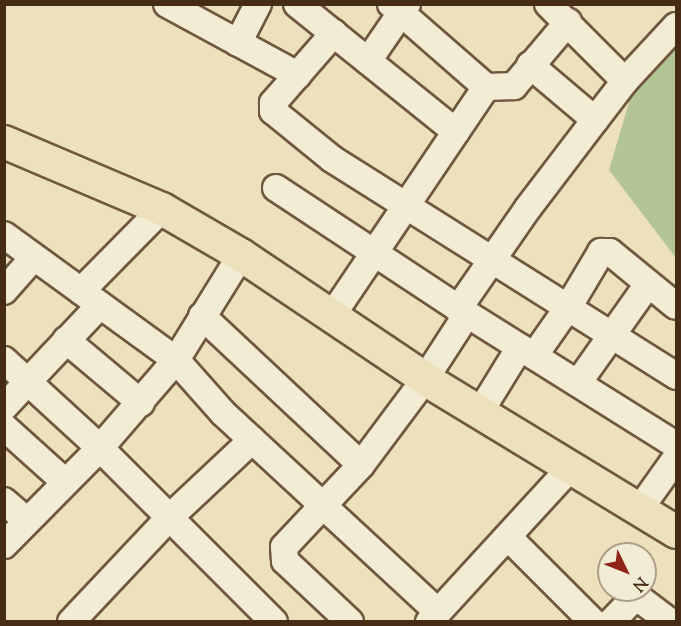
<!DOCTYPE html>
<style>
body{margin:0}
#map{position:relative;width:681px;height:626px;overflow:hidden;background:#ede1bd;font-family:"Sorts Mill Goudy",serif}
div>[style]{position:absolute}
.green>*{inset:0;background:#b3c495}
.roads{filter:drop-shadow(2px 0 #70583f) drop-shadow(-2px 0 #70583f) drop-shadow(0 2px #70583f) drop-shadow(0 -2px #70583f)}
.minor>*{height:26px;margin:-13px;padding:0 13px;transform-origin:13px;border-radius:13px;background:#f3ecd4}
.major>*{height:32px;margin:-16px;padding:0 16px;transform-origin:16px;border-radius:16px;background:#ede1bd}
span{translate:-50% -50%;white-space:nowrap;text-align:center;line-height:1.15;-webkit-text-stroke:6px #f3ecd4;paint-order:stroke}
.frame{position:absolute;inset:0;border:6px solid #462b15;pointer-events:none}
.north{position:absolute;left:597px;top:542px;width:60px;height:60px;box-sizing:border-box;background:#f3ecd4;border:2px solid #ae9f88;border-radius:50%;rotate:133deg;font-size:16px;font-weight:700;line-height:24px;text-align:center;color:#462b15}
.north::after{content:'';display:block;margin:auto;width:21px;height:27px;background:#8f2418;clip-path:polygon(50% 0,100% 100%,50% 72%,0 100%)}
</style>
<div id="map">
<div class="green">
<i style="clip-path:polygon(676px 33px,676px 258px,609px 170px,640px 65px)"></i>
</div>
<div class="roads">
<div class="minor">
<i style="left:167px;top:4px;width:149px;rotate:28.5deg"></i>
<i style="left:297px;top:4px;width:204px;rotate:38.8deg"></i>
<i style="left:391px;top:4px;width:126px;rotate:41.1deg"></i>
<i style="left:548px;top:4px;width:109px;rotate:45deg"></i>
<i style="left:334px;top:33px;width:93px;rotate:131.1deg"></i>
<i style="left:273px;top:103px;width:8px;rotate:90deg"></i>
<i style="left:273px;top:111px;width:76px;rotate:39.1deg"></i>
<i style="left:332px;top:159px;width:407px;rotate:32.2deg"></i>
<i style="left:238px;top:43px;width:44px;rotate:-62.9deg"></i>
<i style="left:368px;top:61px;width:69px;rotate:-55.6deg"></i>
<i style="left:530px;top:65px;width:85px;rotate:40.2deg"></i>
<i style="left:276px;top:188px;width:229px;rotate:33.4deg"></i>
<i style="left:467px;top:314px;width:247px;rotate:32.1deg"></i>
<i style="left:4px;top:235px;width:213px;rotate:36deg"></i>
<i style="left:176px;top:360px;width:71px;rotate:48.4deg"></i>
<i style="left:223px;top:413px;width:293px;rotate:42.8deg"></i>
<i style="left:4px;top:291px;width:45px;rotate:-48.6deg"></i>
<i style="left:81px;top:291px;width:115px;rotate:-45.4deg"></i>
<i style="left:458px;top:309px;width:123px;rotate:-55.3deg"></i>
<i style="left:528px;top:208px;width:111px;rotate:-52.7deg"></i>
<i style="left:595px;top:120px;width:49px;rotate:-52.4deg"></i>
<i style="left:625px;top:81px;width:75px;rotate:-47.2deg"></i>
<i style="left:202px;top:316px;width:218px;rotate:43.1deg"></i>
<i style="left:331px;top:317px;width:277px;rotate:-56deg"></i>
<i style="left:486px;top:87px;width:28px;rotate:-2deg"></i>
<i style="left:514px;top:86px;width:84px;rotate:-49.8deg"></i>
<i style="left:66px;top:340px;width:98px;rotate:40deg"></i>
<i style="left:534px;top:356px;width:61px;rotate:-55deg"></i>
<i style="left:569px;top:306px;width:63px;rotate:-59.3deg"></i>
<i style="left:601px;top:252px;width:9px"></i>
<i style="left:610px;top:252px;width:85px;rotate:39.3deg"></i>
<i style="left:4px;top:360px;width:130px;rotate:42.5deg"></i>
<i style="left:100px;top:448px;width:246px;rotate:45deg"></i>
<i style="left:578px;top:383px;width:121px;rotate:-54.7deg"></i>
<i style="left:4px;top:407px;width:140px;rotate:-46.7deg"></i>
<i style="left:480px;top:412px;width:76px;rotate:-58.4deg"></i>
<i style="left:4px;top:427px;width:82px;rotate:42deg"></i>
<i style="left:4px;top:501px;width:30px;rotate:41deg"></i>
<i style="left:639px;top:510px;width:64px;rotate:-54.6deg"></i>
<i style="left:508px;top:537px;width:120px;rotate:45deg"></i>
<i style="left:4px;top:545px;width:136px;rotate:-45.3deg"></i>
<i style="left:100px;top:448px;width:116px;rotate:-49.2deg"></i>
<i style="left:176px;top:360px;width:123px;rotate:-58.2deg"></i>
<i style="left:71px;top:622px;width:143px;rotate:-46.7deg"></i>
<i style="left:169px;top:518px;width:114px;rotate:-43.2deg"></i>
<i style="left:350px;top:622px;width:89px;rotate:-136.8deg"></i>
<i style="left:285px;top:561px;width:14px;rotate:-94deg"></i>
<i style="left:284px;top:547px;width:112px;rotate:-46.8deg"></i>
<i style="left:361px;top:465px;width:107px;rotate:-53.3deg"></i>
<i style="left:425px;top:379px;width:77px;rotate:-57.1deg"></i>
<i style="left:429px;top:622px;width:209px;rotate:-47.5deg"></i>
<i style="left:611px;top:622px;width:29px;rotate:-46deg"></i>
<i style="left:631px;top:601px;width:10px;rotate:-6deg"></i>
<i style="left:641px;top:600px;width:36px;rotate:37deg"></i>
</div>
<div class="major">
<i style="left:4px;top:142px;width:172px;rotate:23deg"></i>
<i style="left:162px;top:209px;width:91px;rotate:30.2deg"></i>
<i style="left:241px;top:255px;width:231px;rotate:33.9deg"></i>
<i style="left:433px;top:384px;width:285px;rotate:31.3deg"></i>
</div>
</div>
<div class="frame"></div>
<div class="north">N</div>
</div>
